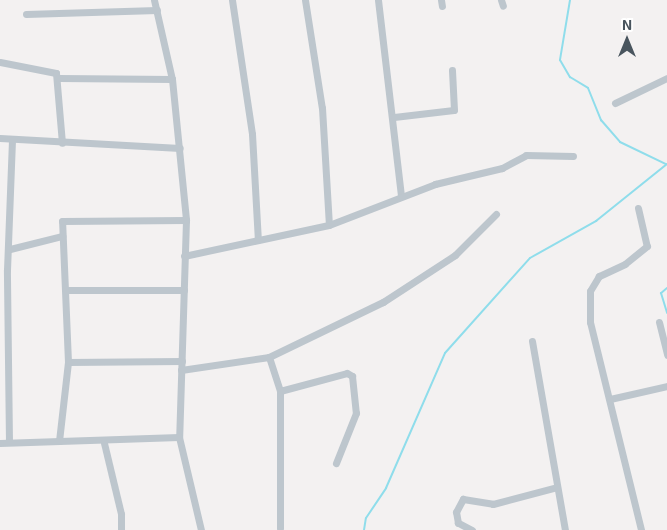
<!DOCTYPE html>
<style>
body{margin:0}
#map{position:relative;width:667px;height:530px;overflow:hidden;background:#f3f1f1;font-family:"Exo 2",sans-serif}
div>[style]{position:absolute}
.stream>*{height:2px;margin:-1px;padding:0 1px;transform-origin:1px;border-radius:1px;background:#8fddeb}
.street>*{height:7px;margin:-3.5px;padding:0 3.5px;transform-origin:3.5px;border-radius:3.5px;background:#bdc6cd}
span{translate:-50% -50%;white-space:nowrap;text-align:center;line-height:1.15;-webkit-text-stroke:4px #fff;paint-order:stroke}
.north{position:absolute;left:602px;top:15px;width:50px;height:50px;-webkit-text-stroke:4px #fff;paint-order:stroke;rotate:0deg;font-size:14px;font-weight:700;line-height:20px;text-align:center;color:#49555e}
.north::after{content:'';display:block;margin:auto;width:18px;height:22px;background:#49555e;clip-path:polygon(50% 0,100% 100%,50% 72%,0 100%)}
</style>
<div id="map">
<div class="stream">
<i style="left:570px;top:0;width:61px;rotate:99.5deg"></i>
<i style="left:560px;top:60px;width:20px;rotate:60deg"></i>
<i style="left:570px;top:77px;width:21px;rotate:31deg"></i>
<i style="left:588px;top:88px;width:35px;rotate:68deg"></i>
<i style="left:601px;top:120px;width:29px;rotate:49deg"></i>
<i style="left:620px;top:142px;width:51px;rotate:25.6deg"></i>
<i style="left:667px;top:288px;width:8px;rotate:140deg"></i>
<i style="left:661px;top:293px;width:21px;rotate:73deg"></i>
<i style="left:364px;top:530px;width:12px;rotate:-81deg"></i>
<i style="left:366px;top:518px;width:36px;rotate:-56deg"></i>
<i style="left:386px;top:488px;width:147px;rotate:-66.4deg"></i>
<i style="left:445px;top:353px;width:127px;rotate:-48.2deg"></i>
<i style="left:530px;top:258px;width:76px;rotate:-29.3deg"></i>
<i style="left:596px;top:221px;width:91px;rotate:-38.8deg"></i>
</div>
<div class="street">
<i style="left:154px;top:0;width:81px;rotate:77.2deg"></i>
<i style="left:172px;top:79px;width:142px;rotate:84.3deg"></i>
<i style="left:186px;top:220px;width:217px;rotate:91.8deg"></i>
<i style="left:179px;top:437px;width:96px;rotate:76.7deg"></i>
<i style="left:232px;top:0;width:135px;rotate:81.5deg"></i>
<i style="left:252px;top:134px;width:106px;rotate:86.8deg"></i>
<i style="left:305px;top:0;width:109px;rotate:81.1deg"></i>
<i style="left:322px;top:108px;width:117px;rotate:86.6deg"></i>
<i style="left:378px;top:0;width:197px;rotate:83.3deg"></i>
<i style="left:441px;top:0;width:6px;rotate:81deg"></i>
<i style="left:501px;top:0;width:6px;rotate:72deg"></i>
<i style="left:26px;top:14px;width:131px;rotate:-1.7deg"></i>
<i style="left:0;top:62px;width:57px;rotate:11.1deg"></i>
<i style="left:56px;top:73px;width:70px;rotate:85.1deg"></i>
<i style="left:59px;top:78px;width:113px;rotate:0.5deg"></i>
<i style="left:615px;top:103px;width:58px;rotate:-25.7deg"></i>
<i style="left:394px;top:117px;width:60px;rotate:-6.7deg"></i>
<i style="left:454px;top:110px;width:40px;rotate:-92.9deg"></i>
<i style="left:0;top:138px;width:180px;rotate:3.2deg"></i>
<i style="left:638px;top:208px;width:39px;rotate:77deg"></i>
<i style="left:647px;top:246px;width:28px;rotate:141deg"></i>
<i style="left:625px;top:264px;width:29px;rotate:155deg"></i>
<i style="left:599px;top:276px;width:17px;rotate:121deg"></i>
<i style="left:590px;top:291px;width:31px;rotate:90deg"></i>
<i style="left:590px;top:322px;width:214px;rotate:76.2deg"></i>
<i style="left:10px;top:249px;width:54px;rotate:-14deg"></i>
<i style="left:184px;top:256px;width:148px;rotate:-12.1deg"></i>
<i style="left:329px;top:225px;width:114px;rotate:-21.1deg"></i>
<i style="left:435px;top:184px;width:69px;rotate:-13.4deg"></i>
<i style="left:502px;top:168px;width:27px;rotate:-28deg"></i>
<i style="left:526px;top:155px;width:47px;rotate:1.2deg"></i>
<i style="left:67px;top:290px;width:117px"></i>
<i style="left:659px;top:322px;width:34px;rotate:76deg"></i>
<i style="left:532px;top:341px;width:192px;rotate:80.1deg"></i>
<i style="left:269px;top:357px;width:36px;rotate:72deg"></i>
<i style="left:280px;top:391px;width:137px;rotate:90deg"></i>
<i style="left:68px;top:362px;width:114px;rotate:-0.5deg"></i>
<i style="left:181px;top:370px;width:89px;rotate:-8.4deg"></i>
<i style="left:269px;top:357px;width:127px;rotate:-25.8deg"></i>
<i style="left:383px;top:302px;width:86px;rotate:-33.1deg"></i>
<i style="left:455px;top:255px;width:58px;rotate:-45deg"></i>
<i style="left:280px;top:391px;width:69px;rotate:-15deg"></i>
<i style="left:347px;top:373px;width:6px;rotate:31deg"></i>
<i style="left:352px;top:376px;width:37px;rotate:84deg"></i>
<i style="left:356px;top:413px;width:54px;rotate:111.8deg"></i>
<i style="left:610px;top:399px;width:58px;rotate:-12.8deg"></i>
<i style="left:59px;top:441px;width:80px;rotate:-83.5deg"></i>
<i style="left:68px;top:362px;width:141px;rotate:-92.4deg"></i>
<i style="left:62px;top:221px;width:124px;rotate:-0.5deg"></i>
<i style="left:9px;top:442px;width:172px;rotate:-90.7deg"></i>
<i style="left:7px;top:270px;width:131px;rotate:-87.8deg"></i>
<i style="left:0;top:443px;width:179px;rotate:-1.9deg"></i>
<i style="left:104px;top:443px;width:73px;rotate:76.5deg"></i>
<i style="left:121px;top:514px;width:16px;rotate:90deg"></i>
<i style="left:472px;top:530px;width:16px;rotate:-153deg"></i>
<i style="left:458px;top:523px;width:11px;rotate:-100deg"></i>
<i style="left:456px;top:512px;width:15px;rotate:-62deg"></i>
<i style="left:463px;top:499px;width:30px;rotate:9deg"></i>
<i style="left:493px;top:504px;width:66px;rotate:-14.9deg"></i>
</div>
<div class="north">N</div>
</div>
